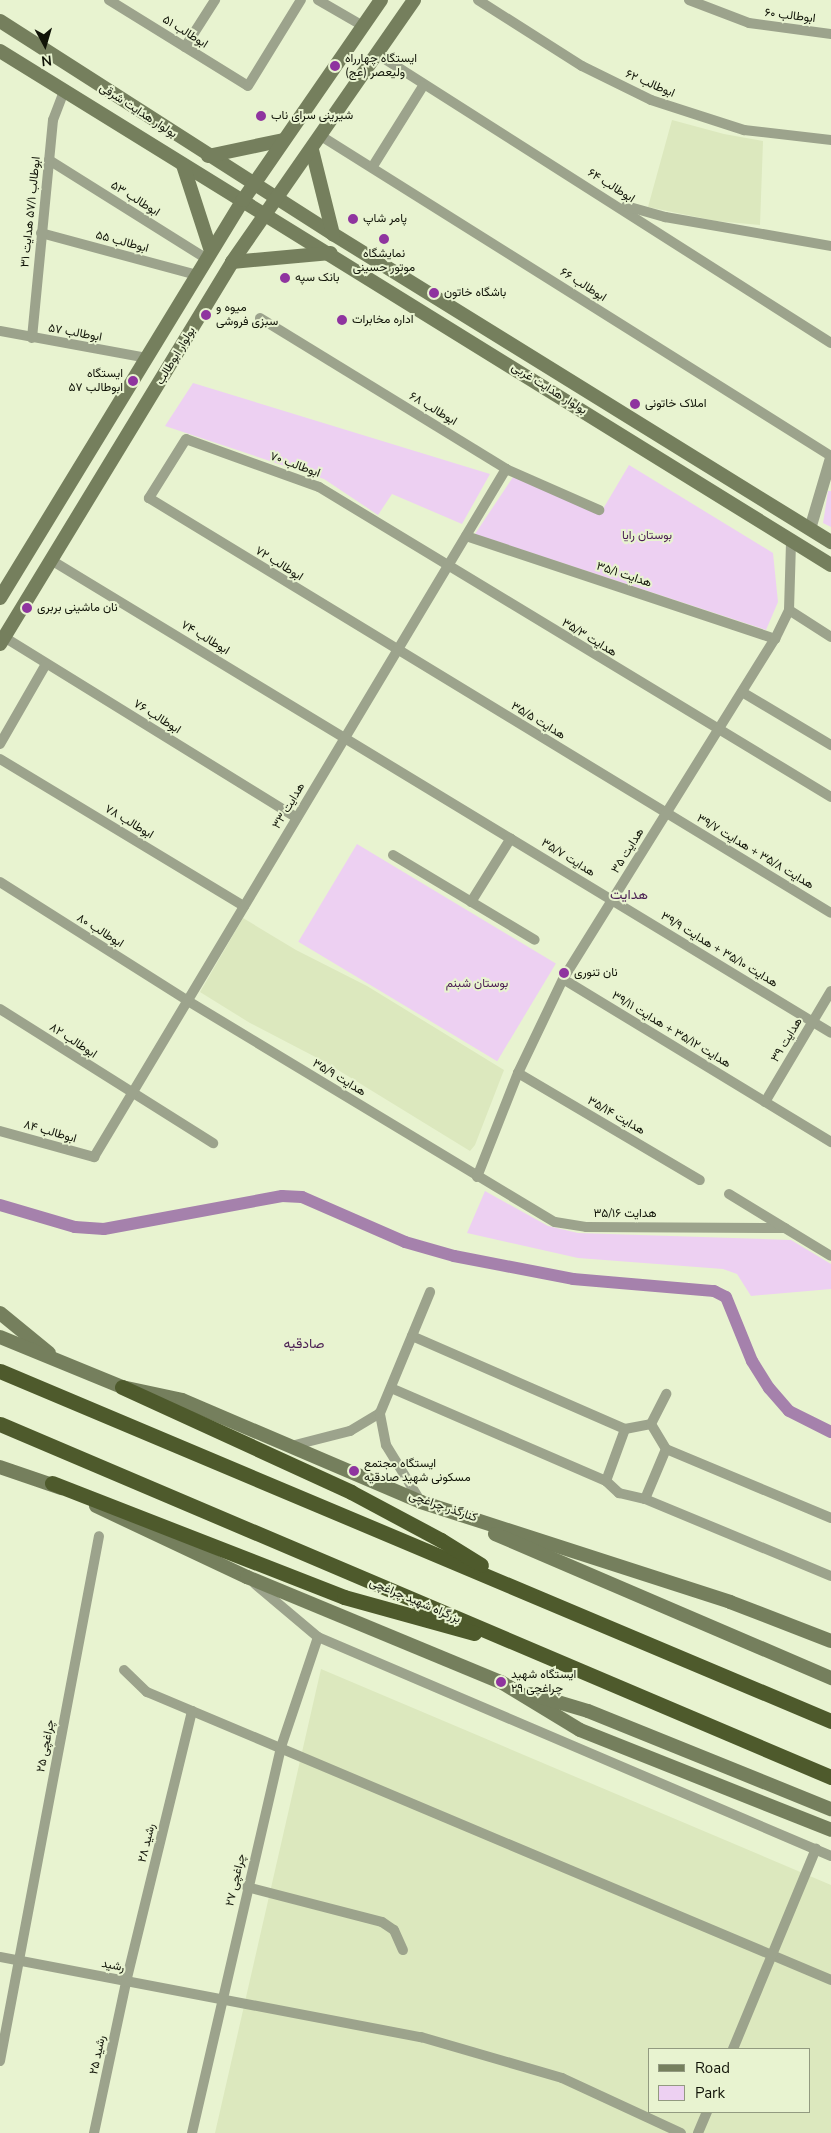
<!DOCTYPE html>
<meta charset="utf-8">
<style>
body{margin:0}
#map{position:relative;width:831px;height:2133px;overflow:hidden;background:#e8f3d0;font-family:"Nunito Sans",Vazirmatn,sans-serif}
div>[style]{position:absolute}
.built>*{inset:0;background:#dce8be}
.green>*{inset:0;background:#edd0f2;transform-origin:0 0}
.canal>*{height:12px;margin:-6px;padding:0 6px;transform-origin:6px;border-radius:6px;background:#a581ac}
.minor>*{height:10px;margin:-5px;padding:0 5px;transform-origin:5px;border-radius:5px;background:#9ca38c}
.tertiary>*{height:12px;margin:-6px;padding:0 6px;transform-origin:6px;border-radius:6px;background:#9ca38c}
.secondary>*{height:14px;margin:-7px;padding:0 7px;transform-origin:7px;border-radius:7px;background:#757f5d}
.trunk>*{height:15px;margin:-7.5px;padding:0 7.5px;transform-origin:7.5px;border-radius:7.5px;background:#4e5a2c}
.dots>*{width:14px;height:14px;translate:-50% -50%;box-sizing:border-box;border:2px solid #e8f3d0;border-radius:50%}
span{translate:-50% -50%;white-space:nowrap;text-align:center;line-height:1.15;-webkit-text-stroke:4px #e8f3d0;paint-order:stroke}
.street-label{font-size:12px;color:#111408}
.poi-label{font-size:12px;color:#111408}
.left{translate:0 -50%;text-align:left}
.right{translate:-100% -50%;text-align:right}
.park-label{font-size:12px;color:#491a51}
.neighbourhood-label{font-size:14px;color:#4a1f52}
.legend{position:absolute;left:648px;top:2048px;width:162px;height:65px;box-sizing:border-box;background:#e8f3d0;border:1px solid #929a80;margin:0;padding:6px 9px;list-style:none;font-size:15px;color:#111408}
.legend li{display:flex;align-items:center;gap:10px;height:25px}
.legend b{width:25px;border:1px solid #929a80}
.north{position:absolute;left:20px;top:20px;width:50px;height:50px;-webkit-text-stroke:4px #e8f3d0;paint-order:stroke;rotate:174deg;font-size:14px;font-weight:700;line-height:20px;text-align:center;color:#111408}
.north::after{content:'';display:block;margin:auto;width:18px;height:22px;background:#111408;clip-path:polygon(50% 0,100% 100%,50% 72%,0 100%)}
</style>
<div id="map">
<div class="built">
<i style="clip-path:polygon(672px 120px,724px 134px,763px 141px,760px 225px,716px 221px,648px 207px)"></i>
<i style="clip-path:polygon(243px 918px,296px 950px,367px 986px,504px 1070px,475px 1145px,470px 1151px,325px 1062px,250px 1023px,200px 992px)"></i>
<i style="clip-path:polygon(evenodd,321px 1669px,831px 1885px,831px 2133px,215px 2133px,321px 1669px,650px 2049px,810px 2049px,810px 2112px,650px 2112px,650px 2049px)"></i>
</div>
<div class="green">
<i style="clip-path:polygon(193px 383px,490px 474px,462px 524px,392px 494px,378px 515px,324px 479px,165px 426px)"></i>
<i style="clip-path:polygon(629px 465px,773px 553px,778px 602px,766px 630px,475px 534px,513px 477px,600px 514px)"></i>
<i style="clip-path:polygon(828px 491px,831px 491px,831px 527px,823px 523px)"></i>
<i style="left:357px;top:844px;width:232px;height:114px;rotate:31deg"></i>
<i style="clip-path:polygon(485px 1191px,548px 1226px,578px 1233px,791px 1240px,831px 1264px,831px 1289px,751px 1296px,737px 1274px,723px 1269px,578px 1258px,467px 1233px)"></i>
</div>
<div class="canal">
<i style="left:0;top:1205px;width:78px;rotate:16.3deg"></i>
<i style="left:75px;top:1227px;width:29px;rotate:4deg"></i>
<i style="left:104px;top:1229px;width:181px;rotate:-10.5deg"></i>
<i style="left:282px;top:1196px;width:20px;rotate:3deg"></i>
<i style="left:302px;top:1197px;width:112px;rotate:23.6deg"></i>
<i style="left:405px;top:1242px;width:51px;rotate:15.9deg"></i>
<i style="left:454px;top:1256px;width:121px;rotate:10.9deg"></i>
<i style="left:573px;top:1279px;width:142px;rotate:4.9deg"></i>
<i style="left:714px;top:1291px;width:13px;rotate:27deg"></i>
<i style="left:726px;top:1297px;width:69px;rotate:67.9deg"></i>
<i style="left:752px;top:1361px;width:32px;rotate:58deg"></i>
<i style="left:769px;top:1388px;width:30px;rotate:49deg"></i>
<i style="left:789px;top:1411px;width:47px;rotate:26.6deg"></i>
</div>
<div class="minor">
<i style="left:109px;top:0;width:163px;rotate:31.7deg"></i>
<i style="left:248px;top:86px;width:101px;rotate:-58.4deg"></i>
<i style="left:318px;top:0;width:52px;rotate:30deg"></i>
<i style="left:478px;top:0;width:123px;rotate:32.4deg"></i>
<i style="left:582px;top:66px;width:77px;rotate:26.2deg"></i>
<i style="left:651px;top:100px;width:98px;rotate:17.9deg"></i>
<i style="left:744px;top:130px;width:88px;rotate:6.6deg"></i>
<i style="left:689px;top:0;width:64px;rotate:21deg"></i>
<i style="left:749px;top:23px;width:83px;rotate:7.6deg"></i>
<i style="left:185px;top:47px;width:56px;rotate:-57.4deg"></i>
<i style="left:377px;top:54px;width:538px;rotate:32.48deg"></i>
<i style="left:321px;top:136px;width:602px;rotate:32.11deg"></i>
<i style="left:49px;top:160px;width:186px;rotate:32.1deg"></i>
<i style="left:373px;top:166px;width:94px;rotate:-58deg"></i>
<i style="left:626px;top:206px;width:41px;rotate:15.8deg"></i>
<i style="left:665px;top:217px;width:169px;rotate:9.9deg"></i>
<i style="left:41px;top:233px;width:162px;rotate:15.1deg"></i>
<i style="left:260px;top:318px;width:289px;rotate:31.5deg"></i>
<i style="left:506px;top:469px;width:102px;rotate:23.8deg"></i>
<i style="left:0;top:331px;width:149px;rotate:10.4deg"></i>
<i style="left:32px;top:338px;width:219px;rotate:-84.5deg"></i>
<i style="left:53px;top:120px;width:31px;rotate:-69deg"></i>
<i style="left:466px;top:536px;width:326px;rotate:18.4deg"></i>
<i style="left:51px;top:560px;width:912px;rotate:31.23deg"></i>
<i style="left:789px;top:610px;width:50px;rotate:32.7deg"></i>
<i style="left:4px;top:637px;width:344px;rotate:31.7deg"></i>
<i style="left:742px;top:692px;width:104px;rotate:30.8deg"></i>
<i style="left:0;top:744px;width:92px;rotate:-60.1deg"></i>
<i style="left:0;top:759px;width:285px;rotate:31.1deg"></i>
<i style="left:831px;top:797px;width:599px;rotate:-148.81deg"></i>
<i style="left:319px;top:487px;width:141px;rotate:-160.2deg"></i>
<i style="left:186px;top:439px;width:70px;rotate:122.1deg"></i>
<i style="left:149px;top:498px;width:798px;rotate:31.32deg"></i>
<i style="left:393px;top:855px;width:165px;rotate:30.9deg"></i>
<i style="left:0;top:882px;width:222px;rotate:32.3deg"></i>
<i style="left:188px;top:1001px;width:428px;rotate:31.1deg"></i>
<i style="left:555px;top:1222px;width:31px;rotate:9deg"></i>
<i style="left:586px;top:1227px;width:199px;rotate:0.3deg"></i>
<i style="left:471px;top:902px;width:75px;rotate:-58deg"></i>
<i style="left:563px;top:979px;width:314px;rotate:31.3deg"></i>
<i style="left:0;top:1009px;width:252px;rotate:32.2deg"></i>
<i style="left:518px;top:1073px;width:211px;rotate:30.5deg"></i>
<i style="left:765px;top:1102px;width:129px;rotate:-59.3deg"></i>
<i style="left:0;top:1131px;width:98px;rotate:15.5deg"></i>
<i style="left:94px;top:1157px;width:802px;rotate:-59.09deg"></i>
<i style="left:477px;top:1177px;width:112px;rotate:-68.5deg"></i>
<i style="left:518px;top:1073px;width:104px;rotate:-64.4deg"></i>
<i style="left:563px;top:979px;width:401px;rotate:-58.1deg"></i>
<i style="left:775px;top:639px;width:32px;rotate:-64deg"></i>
<i style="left:789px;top:610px;width:69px;rotate:-88.3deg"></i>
<i style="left:729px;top:1194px;width:119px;rotate:31.3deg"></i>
<i style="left:412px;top:1336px;width:232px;rotate:23.6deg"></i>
<i style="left:625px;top:1429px;width:26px;rotate:-11deg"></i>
<i style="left:651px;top:1424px;width:29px;rotate:59deg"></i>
<i style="left:666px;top:1449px;width:179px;rotate:22.7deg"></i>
<i style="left:391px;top:1388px;width:234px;rotate:23.4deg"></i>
<i style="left:606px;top:1481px;width:18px;rotate:43deg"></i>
<i style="left:619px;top:1493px;width:27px;rotate:13deg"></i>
<i style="left:645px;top:1499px;width:201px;rotate:22.5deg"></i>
<i style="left:651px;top:1424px;width:34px;rotate:-63deg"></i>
<i style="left:295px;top:1445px;width:57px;rotate:-14.3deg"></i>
<i style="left:350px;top:1431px;width:35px;rotate:-31deg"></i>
<i style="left:606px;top:1481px;width:55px;rotate:-69.9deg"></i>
<i style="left:645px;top:1499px;width:54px;rotate:-67.2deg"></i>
<i style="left:421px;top:1502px;width:67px;rotate:-121.6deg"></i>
<i style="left:386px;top:1445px;width:33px;rotate:-101deg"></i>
<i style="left:380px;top:1413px;width:131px;rotate:-67.5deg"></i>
<i style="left:255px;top:1584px;width:82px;rotate:40.1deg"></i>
<i style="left:318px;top:1637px;width:558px;rotate:23.12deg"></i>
<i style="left:124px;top:1670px;width:32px;rotate:44deg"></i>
<i style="left:147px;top:1692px;width:742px;rotate:22.83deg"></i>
<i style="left:247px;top:1887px;width:139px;rotate:14.5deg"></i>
<i style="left:382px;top:1922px;width:14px;rotate:34deg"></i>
<i style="left:394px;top:1930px;width:22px;rotate:66deg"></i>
<i style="left:0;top:1957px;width:429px;rotate:10.8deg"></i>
<i style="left:421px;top:2037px;width:147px;rotate:16.2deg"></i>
<i style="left:562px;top:2078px;width:131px;rotate:24.8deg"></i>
<i style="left:733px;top:2049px;width:217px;rotate:-67.5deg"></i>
<i style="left:0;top:2061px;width:534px;rotate:-79.32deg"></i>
<i style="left:94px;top:2133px;width:154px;rotate:-78deg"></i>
<i style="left:126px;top:1982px;width:279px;rotate:-76.3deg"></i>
<i style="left:192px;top:2133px;width:396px;rotate:-77deg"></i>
<i style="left:281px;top:1747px;width:116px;rotate:-71.4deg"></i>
<i style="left:698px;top:2133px;width:23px;rotate:-67deg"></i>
</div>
<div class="tertiary">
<i style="left:810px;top:529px;width:74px;rotate:-73.5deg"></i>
</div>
<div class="secondary">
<i style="left:0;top:21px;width:395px;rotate:32.6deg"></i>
<i style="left:333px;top:234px;width:586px;rotate:31.74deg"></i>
<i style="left:0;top:51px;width:977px;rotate:31.74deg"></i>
<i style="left:312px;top:150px;width:87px;rotate:76deg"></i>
<i style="left:208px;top:156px;width:77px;rotate:-12deg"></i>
<i style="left:183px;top:165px;width:90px;rotate:72deg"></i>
<i style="left:232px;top:262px;width:99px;rotate:-5.2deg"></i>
<i style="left:0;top:598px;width:466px;rotate:-58.6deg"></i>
<i style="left:243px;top:200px;width:243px;rotate:-55.4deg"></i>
<i style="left:0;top:644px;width:447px;rotate:-58.7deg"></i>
<i style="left:232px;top:262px;width:319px;rotate:-55.2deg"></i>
<i style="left:0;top:1313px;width:63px;rotate:39.2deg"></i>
<i style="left:0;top:1337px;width:132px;rotate:22.3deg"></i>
<i style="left:122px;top:1387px;width:61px;rotate:12.2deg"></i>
<i style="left:182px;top:1400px;width:260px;rotate:23.1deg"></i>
<i style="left:421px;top:1502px;width:325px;rotate:17.9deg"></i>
<i style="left:730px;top:1602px;width:108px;rotate:21.1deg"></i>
<i style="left:0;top:1467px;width:65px;rotate:19deg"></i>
<i style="left:96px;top:1506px;width:167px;rotate:25.2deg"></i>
<i style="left:247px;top:1577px;width:275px;rotate:22.5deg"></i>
<i style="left:501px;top:1682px;width:92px;rotate:31.3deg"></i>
<i style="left:580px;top:1730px;width:270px;rotate:21.7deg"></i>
<i style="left:495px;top:1534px;width:366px;rotate:23.2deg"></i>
<i style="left:531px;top:1694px;width:59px;rotate:16.6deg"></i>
<i style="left:588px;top:1711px;width:262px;rotate:22deg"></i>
</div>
<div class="trunk">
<i style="left:0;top:1371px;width:902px;rotate:22.84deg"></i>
<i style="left:122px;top:1387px;width:252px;rotate:24.6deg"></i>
<i style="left:351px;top:1492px;width:102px;rotate:28.1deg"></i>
<i style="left:441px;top:1540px;width:47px;rotate:32deg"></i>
<i style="left:0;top:1424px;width:903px;rotate:23.02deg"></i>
<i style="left:52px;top:1483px;width:313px;rotate:21.3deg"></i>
<i style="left:344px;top:1597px;width:135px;rotate:15.5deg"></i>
</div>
<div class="dots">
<i style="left:335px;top:66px;background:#8f349f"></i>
<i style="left:261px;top:116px;background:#8f349f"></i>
<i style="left:353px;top:219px;background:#8f349f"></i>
<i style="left:384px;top:239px;background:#8f349f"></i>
<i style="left:285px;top:278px;background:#8f349f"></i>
<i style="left:434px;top:293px;background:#8f349f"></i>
<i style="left:206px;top:315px;background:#8f349f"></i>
<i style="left:342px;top:320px;background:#8f349f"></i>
<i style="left:133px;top:381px;background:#8f349f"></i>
<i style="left:635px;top:404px;background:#8f349f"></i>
<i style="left:27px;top:608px;background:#8f349f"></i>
<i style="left:564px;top:973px;background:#8f349f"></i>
<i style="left:354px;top:1471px;background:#8f349f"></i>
<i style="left:501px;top:1682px;background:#8f349f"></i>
</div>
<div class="street-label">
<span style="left:790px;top:16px;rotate:7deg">ابوطالب ۶۰</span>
<span style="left:185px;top:32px;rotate:32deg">ابوطالب ۵۱</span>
<span style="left:650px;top:84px;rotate:23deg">ابوطالب ۶۲</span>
<span style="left:138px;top:111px;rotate:33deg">بولوار هدایت شرقی</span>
<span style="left:611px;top:186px;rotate:32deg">ابوطالب ۶۴</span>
<span style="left:135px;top:199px;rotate:32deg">ابوطالب ۵۳</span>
<span style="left:31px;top:212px;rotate:-84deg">ابوطالب ۵۷/۱ هدایت ۳۱</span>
<span style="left:122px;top:242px;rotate:15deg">ابوطالب ۵۵</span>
<span style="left:583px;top:285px;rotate:32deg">ابوطالب ۶۶</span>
<span style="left:75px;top:333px;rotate:10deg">ابوطالب ۵۷</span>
<span style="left:176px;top:356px;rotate:-59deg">بولوار ابوطالب</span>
<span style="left:549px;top:389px;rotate:32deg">بولوار هدایت غربی</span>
<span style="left:433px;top:409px;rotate:31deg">ابوطالب ۶۸</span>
<span style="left:295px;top:465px;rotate:20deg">ابوطالب ۷۰</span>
<span style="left:279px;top:564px;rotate:32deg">ابوطالب ۷۲</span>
<span style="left:624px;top:575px;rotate:18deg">هدایت ۳۵/۱</span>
<span style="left:205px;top:638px;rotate:31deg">ابوطالب ۷۴</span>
<span style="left:589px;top:638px;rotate:31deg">هدایت ۳۵/۳</span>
<span style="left:157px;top:717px;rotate:32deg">ابوطالب ۷۶</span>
<span style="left:538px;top:721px;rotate:31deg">هدایت ۳۵/۵</span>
<span style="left:289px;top:806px;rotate:-59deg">هدایت ۳۳</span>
<span style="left:129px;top:822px;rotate:31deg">ابوطالب ۷۸</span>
<span style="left:628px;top:851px;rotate:-58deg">هدایت ۳۵</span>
<span style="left:755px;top:852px;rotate:31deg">هدایت ۳۵/۸ + هدایت ۳۹/۷</span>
<span style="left:568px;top:858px;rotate:32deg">هدایت ۳۵/۷</span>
<span style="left:100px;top:931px;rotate:32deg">ابوطالب ۸۰</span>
<span style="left:719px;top:950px;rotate:31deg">هدایت ۳۵/۱۰ + هدایت ۳۹/۹</span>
<span style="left:671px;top:1030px;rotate:31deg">هدایت ۳۵/۱۲ + هدایت ۳۹/۱۱</span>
<span style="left:787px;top:1040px;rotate:-59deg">هدایت ۳۹</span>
<span style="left:73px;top:1041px;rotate:33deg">ابوطالب ۸۲</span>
<span style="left:339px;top:1078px;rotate:31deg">هدایت ۳۵/۹</span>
<span style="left:616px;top:1116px;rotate:30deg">هدایت ۳۵/۱۴</span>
<span style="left:50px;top:1132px;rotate:16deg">ابوطالب ۸۴</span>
<span style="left:625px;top:1214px">هدایت ۳۵/۱۶</span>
<span style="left:443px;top:1507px;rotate:19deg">کنارگذر چراغچی</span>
<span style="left:415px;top:1601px;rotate:23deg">بزرگراه شهید چراغچی</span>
<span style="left:46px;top:1746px;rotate:-79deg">چراغچی ۲۵</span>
<span style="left:147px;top:1843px;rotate:-76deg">رشید ۲۸</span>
<span style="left:236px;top:1880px;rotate:-77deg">چراغچی ۲۷</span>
<span style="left:113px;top:1966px;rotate:11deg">رشید</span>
<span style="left:98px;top:2055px;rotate:-78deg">رشید ۲۵</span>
</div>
<div class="poi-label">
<span class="left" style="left:345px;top:66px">ایستگاه چهارراه<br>ولیعصر (عج)</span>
<span class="left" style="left:271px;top:116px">شیرینی سرای ناب</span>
<span class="left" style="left:363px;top:219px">پامر شاپ</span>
<span style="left:384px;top:261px">نمایشگاه<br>موتور حسینی</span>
<span class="left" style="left:295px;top:278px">بانک سپه</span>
<span class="left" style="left:444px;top:293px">باشگاه خاتون</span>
<span class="left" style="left:216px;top:315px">میوه و<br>سبزی فروشی</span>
<span class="left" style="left:352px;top:320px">اداره مخابرات</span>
<span class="right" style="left:123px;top:381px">ایستگاه<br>ابوطالب ۵۷</span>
<span class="left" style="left:645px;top:404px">املاک خاتونی</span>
<span class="left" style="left:37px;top:608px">نان ماشینی بربری</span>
<span class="left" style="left:574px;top:973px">نان تنوری</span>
<span class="left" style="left:364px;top:1471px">ایستگاه مجتمع<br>مسکونی شهید صادقیه</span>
<span class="left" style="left:511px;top:1682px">ایستگاه شهید<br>چراغچی ۲۹</span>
</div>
<div class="park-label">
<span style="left:647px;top:536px">بوستان رایا</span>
<span style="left:477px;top:984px">بوستان شبنم</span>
</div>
<div class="neighbourhood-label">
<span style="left:629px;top:895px">هدایت</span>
<span style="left:304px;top:1344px">صادقیه</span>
</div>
<ul class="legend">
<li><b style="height:6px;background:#757f5d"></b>Road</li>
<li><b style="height:14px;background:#edd0f2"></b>Park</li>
</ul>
<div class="north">N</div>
</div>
